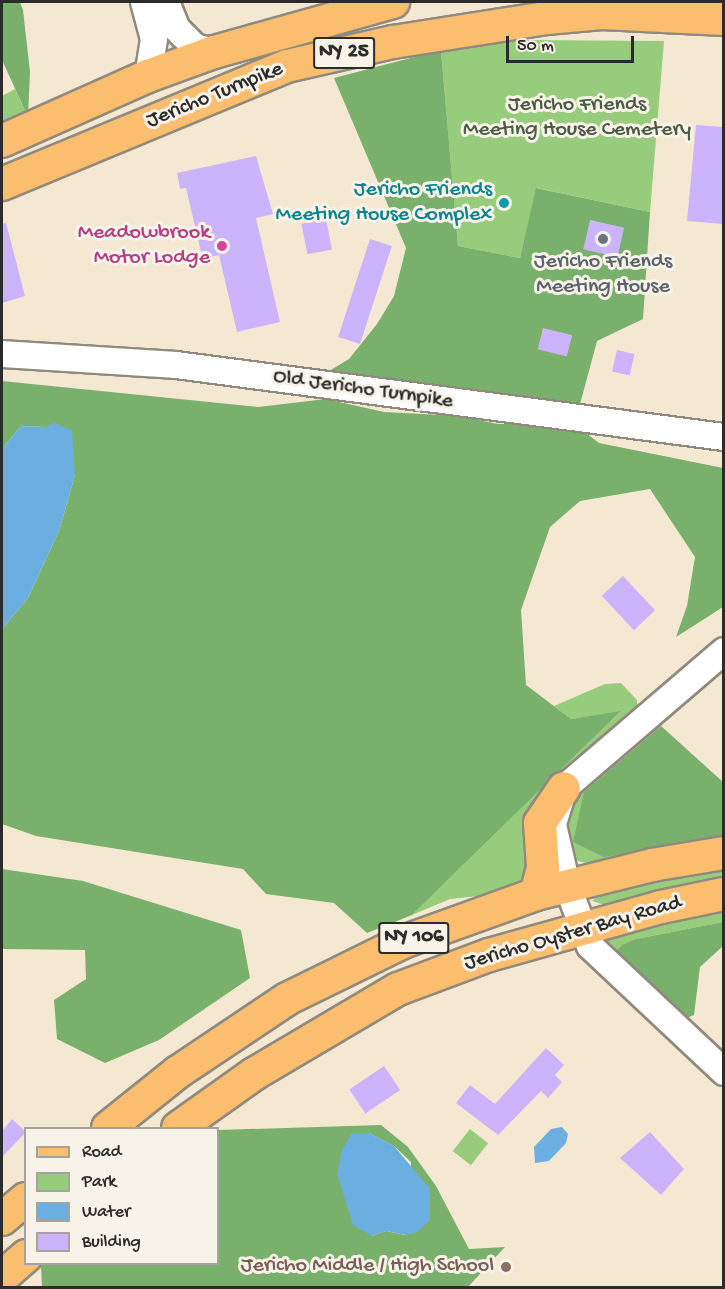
<!DOCTYPE html>
<style>
body{margin:0}
#map{position:relative;width:725px;height:1289px;overflow:hidden;background:#f4e8d2;font-family:"Gochi Hand",sans-serif}
div>[style]{position:absolute}
.green>*{inset:0;background:#97cc7d;transform-origin:0 0}
.forest>*{inset:0;background:#79b06c}
.water>*{inset:0;background:#6aafe0}
.building>*{inset:0;background:#cbb4fc;transform-origin:0 0}
.roads{filter:drop-shadow(2px 0 #908a7e) drop-shadow(-2px 0 #908a7e) drop-shadow(0 2px #908a7e) drop-shadow(0 -2px #908a7e)}
.minor>*{height:26px;margin:-13px;padding:0 13px;transform-origin:13px;border-radius:13px;background:#fff}
.major>*{height:32px;margin:-16px;padding:0 16px;transform-origin:16px;border-radius:16px;background:#fbbd6e}
.dots>*{width:16px;height:16px;translate:-50% -50%;box-sizing:border-box;border:3px solid #f7f3e8;border-radius:50%}
span{translate:-50% -50%;white-space:nowrap;text-align:center;line-height:1.15;-webkit-text-stroke:6px #f7f3e8;paint-order:stroke}
.shield-label span{padding:2px 4px;background:#f7f3e8;border:2px solid;border-radius:4px;-webkit-text-stroke-width:0}
.shield-label{font-size:21px;color:#2b2b2b;font-weight:700}
.street-label{font-size:22px;color:#2b2b2b}
.park-label{font-size:22px;color:#4b5b44}
.culture-label{font-size:22px;color:#0d838f}
.right{translate:-100% -50%;text-align:right}
.hotel-label{font-size:22px;color:#b23c85}
.worship-label{font-size:22px;color:#5b616d}
.education-label{font-size:22px;color:#785e54}
.frame{position:absolute;inset:0;border:3px solid #2b2b2b;pointer-events:none}
.legend{position:absolute;left:24px;top:1127px;width:195px;height:138px;box-sizing:border-box;background:#f7f3e8;border:2px solid #a5a39c;margin:0;padding:8px 10px;list-style:none;font-size:18px;color:#2b2b2b}
.legend li{display:flex;align-items:center;gap:12px;height:30px}
.legend b{width:30px;border:2px solid #a5a39c}
.scale{position:absolute;left:506px;top:36px;width:128px;height:27px;box-sizing:border-box;border:3px solid #2b2b2b;border-top:0;padding-left:8px;font-size:18px;line-height:21px;white-space:nowrap;color:#2b2b2b;-webkit-text-stroke:4px #f7f3e8;paint-order:stroke}
</style>
<div id="map">
<div class="green">
<i style="clip-path:polygon(525px 40px,664px 41px,650px 212px,537px 188px,520px 258px,458px 246px,441px 50px)"></i>
<i style="clip-path:polygon(15px 89px,28px 117px,2px 129px,2px 96px)"></i>
<i style="clip-path:polygon(621px 683px,637px 700px,637px 709px,563px 777px,526px 882px,489px 895px,450px 899px,412px 915px,620px 712px,571px 719px,554px 706px,605px 684px)"></i>
<i style="clip-path:polygon(658px 719px,661px 726px,584px 792px,723px 837px,594px 865px,578px 861px,564px 847px,563px 808px,572px 793px)"></i>
<i style="clip-path:polygon(723px 868px,723px 878px,702px 880px,611px 907px,592px 901px,605px 891px)"></i>
<i style="clip-path:polygon(723px 905px,723px 922px,636px 939px,610px 958px,605px 948px,611px 931px)"></i>
<i style="left:470px;top:1129px;width:23px;height:28px;rotate:38deg"></i>
</div>
<div class="forest">
<i style="clip-path:polygon(2px 2px,20px 2px,23px 10px,30px 72px,28px 117px,2px 60px)"></i>
<i style="clip-path:polygon(441px 50px,458px 246px,520px 258px,536px 188px,650px 212px,643px 319px,597px 341px,579px 408px,470px 410px,459px 416px,498px 424px,538px 424px,582px 430px,599px 443px,723px 468px,723px 607px,676px 637px,687px 606px,695px 557px,650px 489px,580px 501px,550px 527px,521px 610px,526px 685px,571px 719px,621px 711px,412px 915px,367px 933px,334px 903px,266px 894px,243px 869px,36px 836px,2px 824px,2px 629px,28px 598px,59px 531px,75px 475px,46px 427px,21px 426px,2px 449px,2px 381px,258px 407px,326px 399px,384px 412px,442px 415px,335px 377px,329px 371px,349px 359px,377px 324px,394px 296px,406px 248px,334px 78px)"></i>
<i style="clip-path:polygon(661px 726px,723px 782px,723px 838px,604px 857px,573px 842px,584px 792px)"></i>
<i style="clip-path:polygon(2px 869px,83px 881px,241px 930px,250px 978px,159px 1040px,105px 1063px,57px 1039px,54px 1000px,86px 979px,85px 950px,2px 949px)"></i>
<i style="clip-path:polygon(723px 922px,723px 946px,700px 967px,694px 1015px,679px 1021px,610px 958px,622px 945px,636px 939px)"></i>
<i style="clip-path:polygon(evenodd,381px 1125px,408px 1147px,436px 1186px,469px 1249px,505px 1247px,467px 1288px,42px 1288px,41px 1266px,44px 1264px,218px 1264px,218px 1130px,381px 1125px,369px 1133px,394px 1146px,411px 1162px,405px 1235px,386px 1231px,372px 1236px,369px 1133px)"></i>
</div>
<div class="water">
<i style="clip-path:polygon(54px 423px,72px 430px,75px 475px,59px 531px,28px 598px,2px 629px,2px 449px,21px 426px,46px 427px)"></i>
<i style="clip-path:polygon(562px 1127px,568px 1134px,566px 1143px,549px 1161px,535px 1163px,534px 1147px,551px 1129px)"></i>
<i style="clip-path:polygon(352px 1133px,369px 1133px,394px 1146px,430px 1189px,430px 1220px,417px 1232px,406px 1235px,386px 1231px,372px 1236px,353px 1225px,337px 1174px,342px 1150px)"></i>
</div>
<div class="building">
<i style="clip-path:polygon(696px 125px,723px 127px,723px 224px,687px 221px)"></i>
<i style="clip-path:polygon(256px 156px,273px 214px,256px 218px,280px 322px,237px 332px,219px 255px,206px 258px,204px 251px,201px 252px,186px 188px,180px 189px,177px 173px)"></i>
<i style="left:326px;top:219px;width:31px;height:25px;rotate:79deg"></i>
<i style="left:590px;top:220px;width:35px;height:30px;rotate:13deg"></i>
<i style="clip-path:polygon(6px 223px,25px 296px,2px 303px,2px 224px)"></i>
<i style="left:370px;top:239px;width:23px;height:103px;rotate:18deg"></i>
<i style="left:543px;top:328px;width:30px;height:22px;rotate:14deg"></i>
<i style="left:617px;top:350px;width:18px;height:22px;rotate:13deg"></i>
<i style="left:623px;top:576px;width:47px;height:29px;rotate:47deg"></i>
<i style="clip-path:polygon(546px 1048px,564px 1065px,555px 1075px,562px 1082px,548px 1098px,541px 1091px,498px 1135px,456px 1103px,470px 1085px,495px 1104px)"></i>
<i style="left:384px;top:1066px;width:29px;height:42px;rotate:56deg"></i>
<i style="clip-path:polygon(12px 1119px,26px 1132px,2px 1157px,2px 1131px)"></i>
<i style="clip-path:polygon(650px 1132px,684px 1169px,661px 1195px,620px 1158px)"></i>
</div>
<div class="roads">
<div class="minor">
<i style="left:144px;top:2px;width:38px;rotate:75deg"></i>
<i style="left:154px;top:39px;width:37px;rotate:99deg"></i>
<i style="left:166px;top:2px;width:29px;rotate:68deg"></i>
<i style="left:177px;top:29px;width:25px;rotate:45deg"></i>
<i style="left:195px;top:47px;width:20px;rotate:15deg"></i>
<i style="left:2px;top:354px;width:174px;rotate:3.6deg"></i>
<i style="left:176px;top:365px;width:553px;rotate:7.49deg"></i>
<i style="left:724px;top:651px;width:211px;rotate:139.4deg"></i>
<i style="left:564px;top:788px;width:39px;rotate:107deg"></i>
<i style="left:553px;top:825px;width:62px;rotate:76.9deg"></i>
<i style="left:567px;top:885px;width:65px;rotate:69.3deg"></i>
<i style="left:590px;top:946px;width:184px;rotate:43.2deg"></i>
</div>
<div class="major">
<i style="left:2px;top:141px;width:160px;rotate:-24deg"></i>
<i style="left:148px;top:76px;width:70px;rotate:-20deg"></i>
<i style="left:214px;top:52px;width:186px;rotate:-15.6deg"></i>
<i style="left:2px;top:184px;width:308px;rotate:-22.5deg"></i>
<i style="left:287px;top:66px;width:109px;rotate:-12.8deg"></i>
<i style="left:393px;top:42px;width:156px;rotate:-8.9deg"></i>
<i style="left:547px;top:18px;width:55px;rotate:-5.2deg"></i>
<i style="left:602px;top:13px;width:122px;rotate:2.8deg"></i>
<i style="left:536px;top:894px;width:27px;rotate:-75deg"></i>
<i style="left:543px;top:868px;width:45px;rotate:-93.8deg"></i>
<i style="left:540px;top:823px;width:42px;rotate:-55.6deg"></i>
<i style="left:108px;top:1128px;width:90px;rotate:-38.7deg"></i>
<i style="left:178px;top:1072px;width:131px;rotate:-33.8deg"></i>
<i style="left:287px;top:999px;width:129px;rotate:-26.2deg"></i>
<i style="left:403px;top:942px;width:141px;rotate:-19.8deg"></i>
<i style="left:536px;top:894px;width:120px;rotate:-14deg"></i>
<i style="left:652px;top:865px;width:73px;rotate:-9.5deg"></i>
<i style="left:178px;top:1128px;width:93px;rotate:-35.4deg"></i>
<i style="left:254px;top:1074px;width:167px;rotate:-30.6deg"></i>
<i style="left:398px;top:989px;width:97px;rotate:-20.5deg"></i>
<i style="left:489px;top:955px;width:179px;rotate:-15.6deg"></i>
<i style="left:661px;top:907px;width:64px;rotate:-11.7deg"></i>
<i style="left:2px;top:1219px;width:31px;rotate:-40deg"></i>
<i style="left:2px;top:1277px;width:32px;rotate:-41deg"></i>
</div>
</div>
<div class="dots">
<i style="left:504px;top:203px;background:#0f9aa8"></i>
<i style="left:603px;top:239px;background:#6b7280"></i>
<i style="left:222px;top:246px;background:#d1479c"></i>
<i style="left:506px;top:1267px;background:#8d6e63"></i>
</div>
<div class="shield-label">
<span style="left:344px;top:53px">NY 25</span>
<span style="left:414px;top:938px">NY 106</span>
</div>
<div class="street-label">
<span style="left:215px;top:96px;rotate:-22deg">Jericho Turnpike</span>
<span style="left:363px;top:390px;rotate:8deg">Old Jericho Turnpike</span>
<span style="left:573px;top:934px;rotate:-16deg">Jericho Oyster Bay Road</span>
</div>
<div class="park-label">
<span style="left:577px;top:118px">Jericho Friends<br>Meeting House Cemetery</span>
</div>
<div class="culture-label">
<span class="right" style="left:492px;top:203px">Jericho Friends<br>Meeting House Complex</span>
</div>
<div class="hotel-label">
<span class="right" style="left:210px;top:246px">Meadowbrook<br>Motor Lodge</span>
</div>
<div class="worship-label">
<span style="left:603px;top:275px">Jericho Friends<br>Meeting House</span>
</div>
<div class="education-label">
<span class="right" style="left:494px;top:1267px">Jericho Middle / High School</span>
</div>
<div class="frame"></div>
<ul class="legend">
<li><b style="height:8px;background:#fbbd6e"></b>Road</li>
<li><b style="height:16px;background:#97cc7d"></b>Park</li>
<li><b style="height:16px;background:#6aafe0"></b>Water</li>
<li><b style="height:16px;background:#cbb4fc"></b>Building</li>
</ul>
<div class="scale">50 m</div>
</div>
